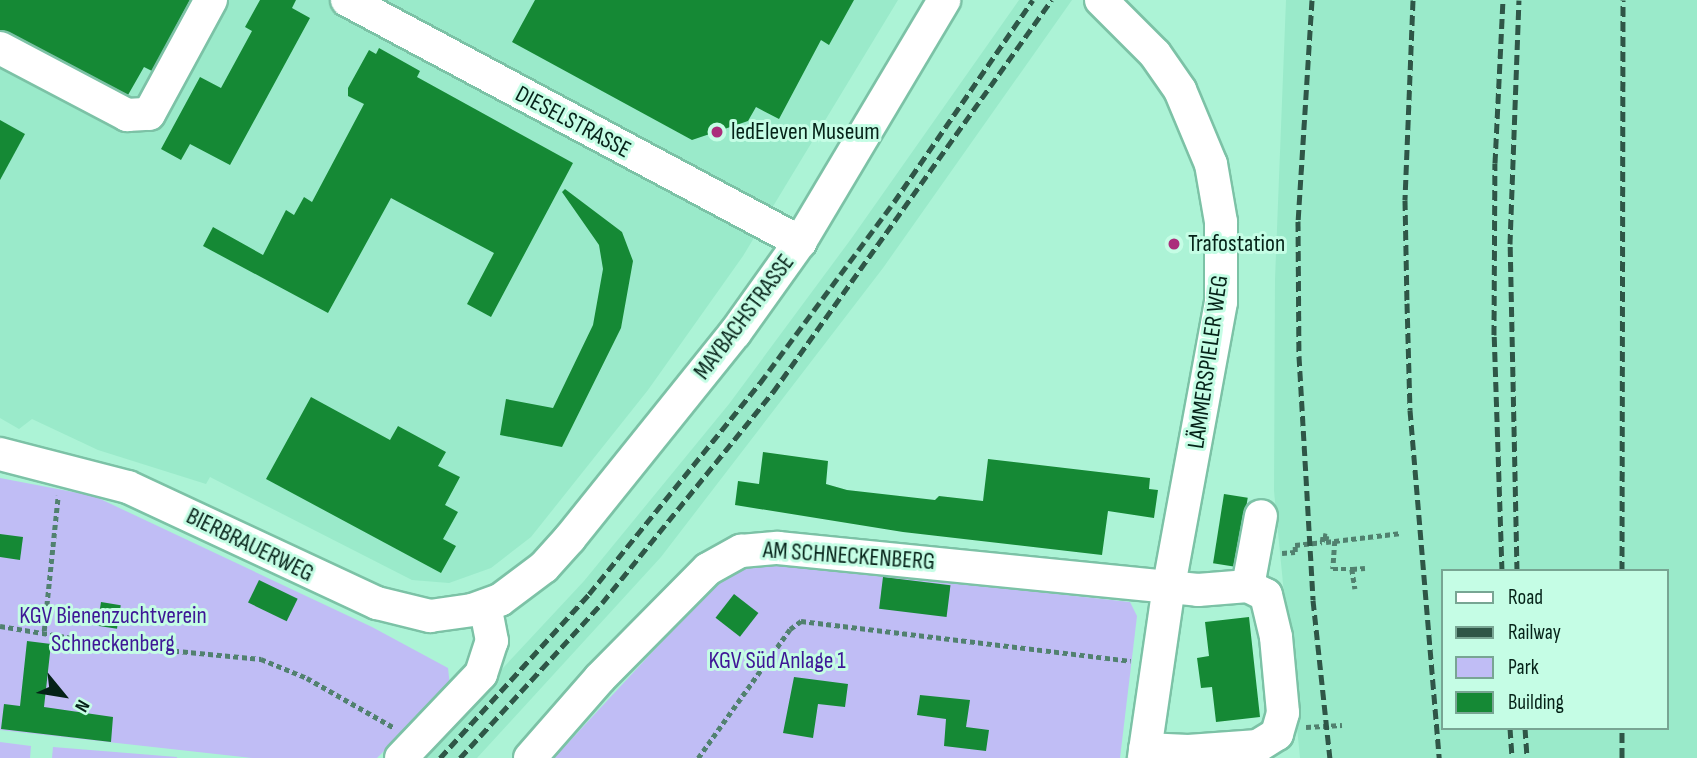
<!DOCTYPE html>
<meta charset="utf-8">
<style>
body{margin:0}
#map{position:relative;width:1697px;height:758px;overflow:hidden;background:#acf3d6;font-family:"Sofia Sans Condensed",sans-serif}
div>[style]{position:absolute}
.built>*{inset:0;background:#9aeaca}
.green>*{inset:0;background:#c0bdf5}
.building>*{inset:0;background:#158935;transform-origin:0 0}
.path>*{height:4.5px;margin-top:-2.25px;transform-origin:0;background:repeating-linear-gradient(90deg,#51816f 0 5px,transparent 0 8.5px)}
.roads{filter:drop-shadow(2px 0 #7cc2a6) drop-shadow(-2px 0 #7cc2a6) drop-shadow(0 2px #7cc2a6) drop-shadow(0 -2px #7cc2a6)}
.minor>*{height:32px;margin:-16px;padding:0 16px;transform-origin:16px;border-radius:16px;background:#fff}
.rail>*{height:5px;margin-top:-2.5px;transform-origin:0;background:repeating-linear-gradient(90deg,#2f5647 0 10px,transparent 0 15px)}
.dots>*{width:19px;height:19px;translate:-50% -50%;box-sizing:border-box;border:4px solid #c5fde5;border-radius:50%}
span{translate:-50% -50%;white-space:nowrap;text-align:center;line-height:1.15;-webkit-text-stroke:6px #c5fde5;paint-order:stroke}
.street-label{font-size:24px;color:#052218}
.poi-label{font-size:24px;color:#052218}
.left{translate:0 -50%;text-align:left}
.park-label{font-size:24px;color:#3e1696}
.legend{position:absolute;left:1441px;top:569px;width:228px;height:161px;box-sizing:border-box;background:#c5fde5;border:2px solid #78a593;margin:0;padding:9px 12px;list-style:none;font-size:21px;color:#052218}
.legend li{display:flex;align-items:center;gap:14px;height:35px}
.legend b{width:35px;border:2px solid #78a593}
.north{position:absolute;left:28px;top:660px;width:70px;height:70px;-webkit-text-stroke:5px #c5fde5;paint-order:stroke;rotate:120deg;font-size:19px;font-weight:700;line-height:28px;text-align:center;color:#052218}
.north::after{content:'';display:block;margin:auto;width:24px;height:32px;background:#052218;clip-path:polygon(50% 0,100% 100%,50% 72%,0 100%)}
</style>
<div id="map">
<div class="built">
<i style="clip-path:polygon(0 0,898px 0,743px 256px,648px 390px,531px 537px,491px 568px,449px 583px,412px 580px,210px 477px,206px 484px,98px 450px,32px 419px,19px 429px,0 418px)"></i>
<i style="clip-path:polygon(1019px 0,1072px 0,883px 268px,661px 557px,477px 758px,419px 758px,584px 581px,729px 404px,851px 239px)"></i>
<i style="clip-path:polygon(evenodd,1286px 0,1697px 0,1697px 758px,1300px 758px,1274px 491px,1275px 279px,1286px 0,1443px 571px,1667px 571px,1667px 728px,1443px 728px,1443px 571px)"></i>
</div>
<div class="green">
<i style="clip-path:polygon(0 478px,94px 496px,372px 627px,448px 668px,450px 686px,377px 758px,252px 758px,0 730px)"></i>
<i style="clip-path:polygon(768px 562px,1130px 602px,1137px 616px,1120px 758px,554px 758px,719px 580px,744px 564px)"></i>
<i style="clip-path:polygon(0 742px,31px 746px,30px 758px,0 758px)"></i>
<i style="clip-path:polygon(53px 747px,177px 757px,177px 758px,52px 758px)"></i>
</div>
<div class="building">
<i style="clip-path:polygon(0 0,190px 0,152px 71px,144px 67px,128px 95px,0 30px)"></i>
<i style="clip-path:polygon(260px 0,296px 0,292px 8px,310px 18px,230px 165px,190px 144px,181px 160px,161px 149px,200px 77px,221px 88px,252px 31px,245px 27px)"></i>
<i style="clip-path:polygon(535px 0,854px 0,829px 45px,821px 40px,779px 119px,756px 107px,748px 121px,692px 140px,512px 42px)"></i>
<i style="clip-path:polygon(379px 48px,420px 71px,417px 77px,573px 163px,491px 317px,467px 304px,494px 253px,391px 198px,328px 313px,203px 246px,213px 227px,263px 255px,286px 210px,294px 215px,304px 197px,312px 202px,364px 104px,348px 96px,348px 88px,369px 50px,376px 54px)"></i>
<i style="clip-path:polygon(0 120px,25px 134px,0 180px)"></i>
<i style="clip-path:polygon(565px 189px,622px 232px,633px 261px,621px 328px,562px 447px,500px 435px,506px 399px,553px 408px,593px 325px,603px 269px,599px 245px,562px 192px)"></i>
<i style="clip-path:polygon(311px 397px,390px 440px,398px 426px,446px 452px,438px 466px,460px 477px,445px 505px,458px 512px,443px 539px,456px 546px,441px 573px,266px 479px)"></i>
<i style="clip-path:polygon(763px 452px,828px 461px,826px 484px,847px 490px,935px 500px,939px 496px,983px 501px,988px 459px,1150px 478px,1149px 489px,1158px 490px,1154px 518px,1108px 511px,1102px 555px,903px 532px,735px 505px,738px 481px,759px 484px)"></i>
<i style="left:1224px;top:494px;width:24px;height:70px;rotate:9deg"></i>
<i style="clip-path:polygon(0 534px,23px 537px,20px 560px,0 557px)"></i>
<i style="left:883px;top:577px;width:68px;height:32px;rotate:7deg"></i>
<i style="left:259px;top:580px;width:43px;height:25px;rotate:26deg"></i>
<i style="left:734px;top:594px;width:31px;height:30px;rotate:38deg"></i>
<i style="left:101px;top:602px;width:20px;height:24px;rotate:9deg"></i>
<i style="clip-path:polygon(1249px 617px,1260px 717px,1216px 722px,1212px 687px,1201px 688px,1197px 658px,1209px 656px,1205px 622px)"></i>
<i style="clip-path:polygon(27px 641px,51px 644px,44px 707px,113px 717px,111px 742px,1px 729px,4px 704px,20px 706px)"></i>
<i style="clip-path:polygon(794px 677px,848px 684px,845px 707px,818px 704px,813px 738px,783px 733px)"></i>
<i style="clip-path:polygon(920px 695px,970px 700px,966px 727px,989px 730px,986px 751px,944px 746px,946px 719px,917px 715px)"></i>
</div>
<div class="path">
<i style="left:1335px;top:541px;width:28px;rotate:94deg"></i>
<i style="left:1333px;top:569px;width:19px"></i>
<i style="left:1352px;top:569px;width:20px;rotate:81deg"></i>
<i style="left:1282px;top:553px;width:13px;rotate:-4deg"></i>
<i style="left:1295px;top:552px;width:7px;rotate:-90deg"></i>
<i style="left:1295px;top:545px;width:27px;rotate:-6deg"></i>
<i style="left:1322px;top:542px;width:7px;rotate:-82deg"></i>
<i style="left:1323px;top:535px;width:4px;rotate:14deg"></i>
<i style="left:1327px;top:536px;width:6px;rotate:99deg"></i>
<i style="left:1326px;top:542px;width:76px;rotate:-6.8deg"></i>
<i style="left:1352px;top:569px;width:13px;rotate:-4deg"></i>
<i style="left:0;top:626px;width:117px;rotate:9.4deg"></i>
<i style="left:115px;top:645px;width:147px;rotate:5.5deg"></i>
<i style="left:261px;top:659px;width:50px;rotate:22.4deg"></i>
<i style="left:307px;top:678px;width:99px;rotate:29.7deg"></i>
<i style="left:44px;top:631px;width:136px;rotate:-84.1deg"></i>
<i style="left:1306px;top:727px;width:36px;rotate:-3deg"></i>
<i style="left:698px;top:758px;width:158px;rotate:-54.5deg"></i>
<i style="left:790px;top:629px;width:14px;rotate:-36deg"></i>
<i style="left:801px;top:621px;width:332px;rotate:6.9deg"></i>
</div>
<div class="roads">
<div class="minor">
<i style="left:347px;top:0;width:514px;rotate:28.11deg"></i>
<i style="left:1101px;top:0;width:76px;rotate:45deg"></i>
<i style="left:1155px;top:54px;width:44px;rotate:55.2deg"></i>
<i style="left:1180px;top:90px;width:80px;rotate:67.3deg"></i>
<i style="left:1211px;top:164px;width:59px;rotate:80.2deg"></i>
<i style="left:1221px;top:222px;width:80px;rotate:90deg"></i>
<i style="left:1221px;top:302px;width:289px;rotate:100.4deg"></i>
<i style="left:1169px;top:586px;width:174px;rotate:98.3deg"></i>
<i style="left:0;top:48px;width:144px;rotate:27.8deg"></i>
<i style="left:127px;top:115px;width:22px;rotate:-3deg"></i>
<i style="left:149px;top:114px;width:130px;rotate:-61.5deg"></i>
<i style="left:0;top:454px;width:132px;rotate:14.5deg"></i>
<i style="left:128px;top:487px;width:275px;rotate:25deg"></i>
<i style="left:377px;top:603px;width:55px;rotate:13.8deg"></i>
<i style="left:430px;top:616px;width:42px;rotate:-8.1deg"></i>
<i style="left:472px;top:610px;width:30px;rotate:-20deg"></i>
<i style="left:500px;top:600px;width:55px;rotate:-36.9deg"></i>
<i style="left:544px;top:567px;width:39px;rotate:-48deg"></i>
<i style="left:570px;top:538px;width:263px;rotate:-51.2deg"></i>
<i style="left:735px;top:333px;width:112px;rotate:-54.5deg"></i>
<i style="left:800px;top:242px;width:282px;rotate:-59.2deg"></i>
<i style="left:1248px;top:586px;width:71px;rotate:-79.5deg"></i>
<i style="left:401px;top:758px;width:116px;rotate:-46.4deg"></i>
<i style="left:481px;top:674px;width:35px;rotate:-72deg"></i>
<i style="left:492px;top:641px;width:36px;rotate:-101deg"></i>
<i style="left:530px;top:758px;width:106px;rotate:-48.8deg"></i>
<i style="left:600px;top:678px;width:153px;rotate:-45.3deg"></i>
<i style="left:708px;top:569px;width:38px;rotate:-29deg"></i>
<i style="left:741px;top:551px;width:37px;rotate:-5deg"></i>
<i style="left:778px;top:548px;width:422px;rotate:5.7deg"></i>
<i style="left:1198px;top:590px;width:50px;rotate:-4.6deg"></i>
<i style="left:1248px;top:586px;width:20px;rotate:27deg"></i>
<i style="left:1266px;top:595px;width:43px;rotate:76.6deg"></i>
<i style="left:1276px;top:637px;width:76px;rotate:84.7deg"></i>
<i style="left:1283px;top:713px;width:22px;rotate:106deg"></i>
<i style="left:1277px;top:734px;width:22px;rotate:148deg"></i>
<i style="left:1258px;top:746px;width:70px;rotate:175.9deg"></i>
<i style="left:1188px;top:751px;width:43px;rotate:-177.3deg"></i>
</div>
</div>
<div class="rail">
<i style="left:1312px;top:0;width:221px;rotate:93.6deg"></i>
<i style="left:1298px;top:221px;width:135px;rotate:89.6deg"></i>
<i style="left:1299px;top:356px;width:244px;rotate:86.7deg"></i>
<i style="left:1313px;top:600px;width:159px;rotate:83.9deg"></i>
<i style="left:1413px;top:0;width:200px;rotate:92.3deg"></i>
<i style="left:1405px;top:200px;width:103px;rotate:88.9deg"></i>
<i style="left:1407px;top:303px;width:107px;rotate:88.4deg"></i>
<i style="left:1410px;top:410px;width:349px;rotate:85.2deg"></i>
<i style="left:1502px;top:571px;width:236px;rotate:-91.9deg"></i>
<i style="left:1494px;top:335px;width:172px;rotate:-89.7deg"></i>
<i style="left:1495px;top:163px;width:163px;rotate:-87.2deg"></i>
<i style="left:1517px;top:571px;width:327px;rotate:-91.2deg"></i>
<i style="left:1510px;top:244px;width:244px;rotate:-87.9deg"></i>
<i style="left:1622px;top:571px;width:571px;rotate:-89.9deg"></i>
<i style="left:1510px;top:728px;width:30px;rotate:86deg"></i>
<i style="left:1525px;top:728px;width:30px;rotate:86deg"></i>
<i style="left:440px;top:758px;width:222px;rotate:-47.7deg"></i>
<i style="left:589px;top:594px;width:272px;rotate:-51deg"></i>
<i style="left:760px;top:383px;width:225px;rotate:-53.5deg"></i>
<i style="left:894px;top:202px;width:245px;rotate:-55.5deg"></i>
<i style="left:460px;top:758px;width:210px;rotate:-47.5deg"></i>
<i style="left:602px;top:603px;width:272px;rotate:-51deg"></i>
<i style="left:773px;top:392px;width:481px;rotate:-54.6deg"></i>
<i style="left:1622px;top:758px;width:30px;rotate:-90deg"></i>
</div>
<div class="dots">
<i style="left:717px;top:132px;background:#ab2c7b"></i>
<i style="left:1174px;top:244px;background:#ab2c7b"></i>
</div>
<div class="street-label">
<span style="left:573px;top:122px;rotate:28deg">DIESELSTRASSE</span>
<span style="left:744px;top:317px;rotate:-53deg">MAYBACHSTRASSE</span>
<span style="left:1208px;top:362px;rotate:-82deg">LÄMMERSPIELER WEG</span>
<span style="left:250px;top:545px;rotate:26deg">BIERBRAUERWEG</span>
<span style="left:849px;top:556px;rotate:4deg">AM SCHNECKENBERG</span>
</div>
<div class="poi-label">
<span class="left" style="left:731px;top:132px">ledEleven Museum</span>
<span class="left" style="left:1188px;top:244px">Trafostation</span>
</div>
<div class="park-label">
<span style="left:113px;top:630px">KGV Bienenzuchtverein<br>Schneckenberg</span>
<span style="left:777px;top:661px">KGV Süd Anlage 1</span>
</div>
<ul class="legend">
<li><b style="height:9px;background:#fff"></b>Road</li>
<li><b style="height:9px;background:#2f5647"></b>Railway</li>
<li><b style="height:19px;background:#c0bdf5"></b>Park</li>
<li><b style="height:19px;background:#158935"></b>Building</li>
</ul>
<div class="north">N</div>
</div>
